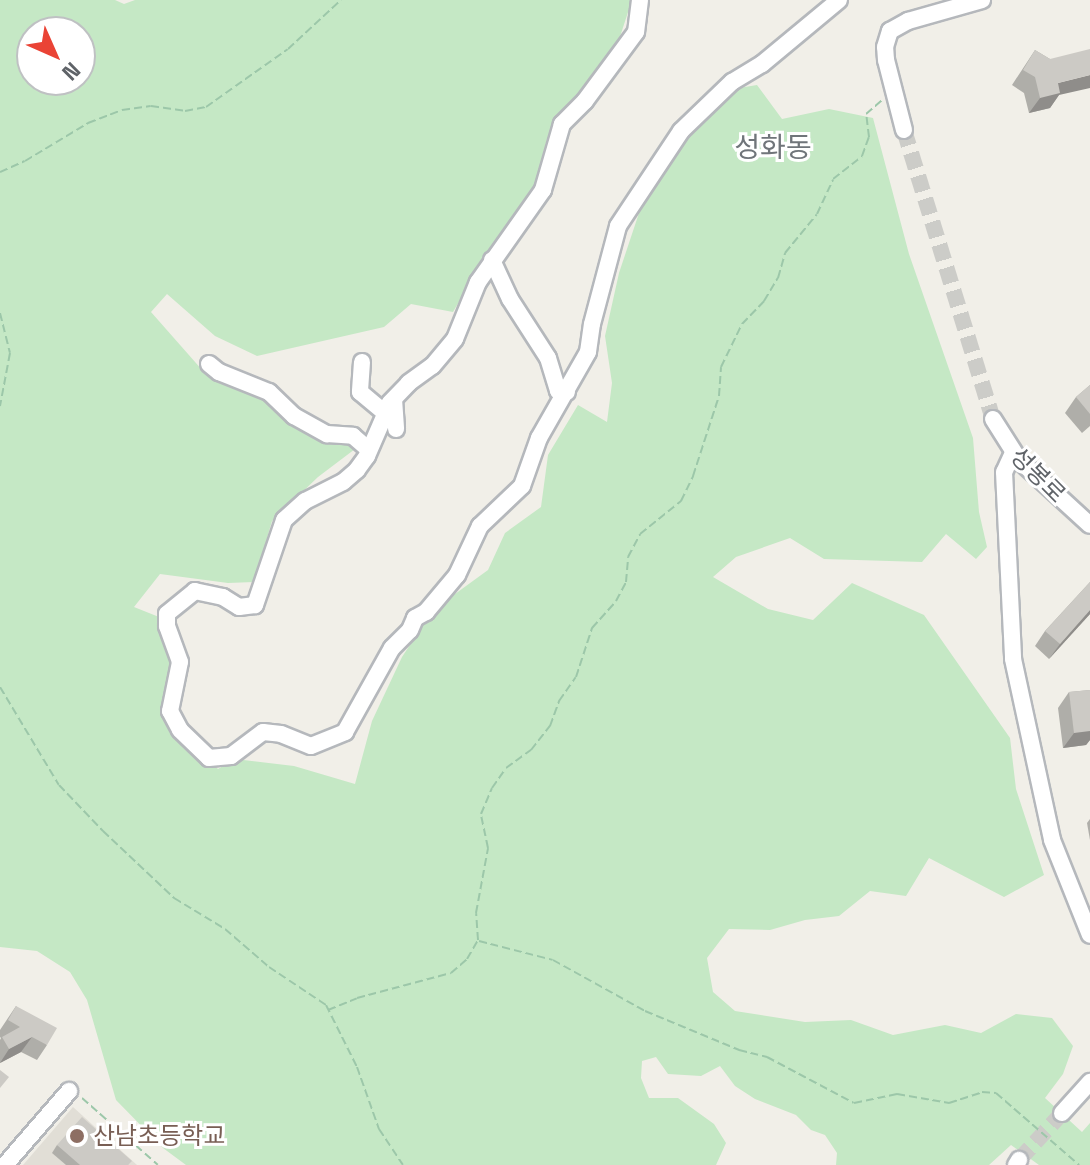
<!DOCTYPE html>
<meta charset="utf-8">
<style>
body{margin:0}
#map{position:relative;width:1090px;height:1165px;overflow:hidden;background:#f1efe8;font-family:"Space Grotesk","Noto Sans KR",sans-serif}
div>[style]{position:absolute}
.education>*{inset:0;background:#e1ded6}
.green>*{inset:0;background:#c5e8c5}
.minor-tunnel>*{height:16px;margin-top:-8px;transform-origin:0;background:repeating-linear-gradient(90deg,#ccccc8 0 16px,transparent 0 24px)}
.path>*{height:2px;margin-top:-1px;transform-origin:0;background:repeating-linear-gradient(90deg,#9cc7a9 0 8px,transparent 0 12px)}
.roads{filter:drop-shadow(2px 0 #b5b8bc) drop-shadow(-2px 0 #b5b8bc) drop-shadow(0 2px #b5b8bc) drop-shadow(0 -2px #b5b8bc)}
.minor>*{height:16px;margin:-8px;padding:0 8px;transform-origin:8px;border-radius:8px;background:#fff}
.wall>*{inset:0;background:#afaea9}
.shaded-wall>*{inset:0;background:#8f8d8a}
.building>*{inset:0;background:#cccac5}
.dots>*{width:22px;height:22px;translate:-50% -50%;box-sizing:border-box;border:4px solid #fff;border-radius:50%}
span{translate:-50% -50%;white-space:nowrap;text-align:center;line-height:1.15;-webkit-text-stroke:6px #fff;paint-order:stroke}
.street-label{font-size:24px;color:#5f6368}
.education-label{font-size:24px;color:#785e54}
.left{translate:0 -50%;text-align:left}
.quarter-label{font-size:28px;color:#70757a}
.north{position:absolute;left:16px;top:16px;width:80px;height:80px;box-sizing:border-box;background:#fff;border:2px solid #bfc1c3;border-radius:50%;rotate:135deg;font-size:22px;font-weight:700;line-height:32px;text-align:center;color:#5f6368}
.north::after{content:'';display:block;margin:auto;width:28px;height:36px;background:#ea4335;clip-path:polygon(50% 0,100% 100%,50% 72%,0 100%)}
</style>
<div id="map">
<div class="education">
<i style="clip-path:polygon(73px 1107px,137px 1165px,23px 1165px)"></i>
</div>
<div class="green">
<i style="clip-path:polygon(evenodd,0 0,115px 0,124px 4px,135px 0,632px 0,613px 58px,568px 104px,547px 139px,534px 186px,494px 242px,453px 312px,411px 304px,384px 327px,257px 356px,215px 336px,167px 294px,151px 312px,203px 371px,265px 396px,355px 449px,318px 477px,272px 521px,254px 582px,228px 583px,160px 574px,134px 607px,164px 619px,173px 670px,170px 721px,218px 769px,235px 759px,294px 766px,355px 784px,372px 721px,402px 657px,433px 610px,488px 570px,505px 533px,541px 507px,548px 455px,578px 405px,607px 422px,612px 383px,605px 336px,619px 273px,639px 213px,682px 143px,733px 89px,757px 85px,782px 119px,829px 109px,873px 118px,909px 254px,973px 438px,979px 512px,987px 547px,976px 559px,946px 534px,922px 562px,824px 559px,790px 538px,736px 557px,713px 577px,768px 609px,813px 620px,852px 583px,924px 615px,1010px 738px,1016px 789px,1044px 875px,1004px 897px,929px 858px,906px 896px,870px 891px,839px 916px,805px 920px,770px 930px,729px 929px,707px 958px,713px 992px,735px 1011px,805px 1022px,851px 1020px,893px 1035px,945px 1025px,981px 1033px,1016px 1014px,1052px 1018px,1073px 1046px,1063px 1074px,1045px 1098px,1082px 1132px,1090px 1123px,1090px 1165px,1039px 1165px,1011px 1145px,989px 1165px,836px 1165px,837px 1153px,825px 1135px,811px 1130px,796px 1115px,755px 1099px,735px 1086px,720px 1066px,701px 1076px,668px 1074px,656px 1057px,642px 1061px,641px 1078px,649px 1098px,678px 1098px,714px 1124px,726px 1143px,716px 1165px,186px 1165px,163px 1148px,116px 1100px,87px 1000px,70px 972px,37px 951px,0 947px,0 0,32px 32px,80px 32px,80px 80px,32px 80px,32px 32px)"></i>
</div>
<div class="minor-tunnel">
<i style="left:904px;top:130px;width:302px;rotate:72.9deg"></i>
<i style="left:1019px;top:1160px;width:64px;rotate:-47.5deg"></i>
</div>
<div class="path">
<i style="left:0;top:172px;width:27px;rotate:-24deg"></i>
<i style="left:25px;top:161px;width:74px;rotate:-31.1deg"></i>
<i style="left:88px;top:123px;width:36px;rotate:-21deg"></i>
<i style="left:122px;top:110px;width:29px;rotate:-8deg"></i>
<i style="left:151px;top:106px;width:34px;rotate:8deg"></i>
<i style="left:185px;top:111px;width:21px;rotate:-11deg"></i>
<i style="left:206px;top:107px;width:100px;rotate:-35.3deg"></i>
<i style="left:288px;top:49px;width:72px;rotate:-42.8deg"></i>
<i style="left:0;top:313px;width:41px;rotate:76deg"></i>
<i style="left:10px;top:353px;width:54px;rotate:100.7deg"></i>
<i style="left:0;top:687px;width:114px;rotate:59deg"></i>
<i style="left:59px;top:785px;width:64px;rotate:46.3deg"></i>
<i style="left:103px;top:831px;width:98px;rotate:43.3deg"></i>
<i style="left:174px;top:898px;width:60px;rotate:31.3deg"></i>
<i style="left:225px;top:929px;width:58px;rotate:40.8deg"></i>
<i style="left:269px;top:967px;width:69px;rotate:33.7deg"></i>
<i style="left:326px;top:1005px;width:69px;rotate:63.4deg"></i>
<i style="left:357px;top:1067px;width:66px;rotate:70.5deg"></i>
<i style="left:379px;top:1129px;width:43px;rotate:56.3deg"></i>
<i style="left:479px;top:941px;width:76px;rotate:14.4deg"></i>
<i style="left:553px;top:960px;width:105px;rotate:29deg"></i>
<i style="left:645px;top:1011px;width:102px;rotate:22.5deg"></i>
<i style="left:739px;top:1050px;width:29px;rotate:14deg"></i>
<i style="left:767px;top:1057px;width:98px;rotate:27.9deg"></i>
<i style="left:854px;top:1103px;width:44px;rotate:-11.8deg"></i>
<i style="left:897px;top:1094px;width:53px;rotate:9.8deg"></i>
<i style="left:949px;top:1103px;width:35px;rotate:-18deg"></i>
<i style="left:982px;top:1092px;width:14px;rotate:4deg"></i>
<i style="left:996px;top:1093px;width:110px;rotate:40.9deg"></i>
<i style="left:328px;top:1010px;width:31px;rotate:-22deg"></i>
<i style="left:357px;top:998px;width:97px;rotate:-14.9deg"></i>
<i style="left:451px;top:973px;width:21px;rotate:-41deg"></i>
<i style="left:467px;top:959px;width:22px;rotate:-60deg"></i>
<i style="left:478px;top:940px;width:27px;rotate:-94deg"></i>
<i style="left:476px;top:913px;width:66px;rotate:-79.5deg"></i>
<i style="left:488px;top:848px;width:35px;rotate:-102deg"></i>
<i style="left:481px;top:814px;width:28px;rotate:-67deg"></i>
<i style="left:492px;top:788px;width:24px;rotate:-55deg"></i>
<i style="left:506px;top:768px;width:31px;rotate:-36deg"></i>
<i style="left:531px;top:750px;width:31px;rotate:-52deg"></i>
<i style="left:550px;top:726px;width:27px;rotate:-70deg"></i>
<i style="left:559px;top:701px;width:29px;rotate:-55deg"></i>
<i style="left:576px;top:677px;width:52px;rotate:-71.9deg"></i>
<i style="left:592px;top:628px;width:36px;rotate:-48deg"></i>
<i style="left:616px;top:601px;width:21px;rotate:-62deg"></i>
<i style="left:626px;top:582px;width:25px;rotate:-85deg"></i>
<i style="left:628px;top:557px;width:26px;rotate:-62deg"></i>
<i style="left:640px;top:534px;width:53px;rotate:-38.8deg"></i>
<i style="left:681px;top:501px;width:28px;rotate:-64deg"></i>
<i style="left:693px;top:476px;width:84px;rotate:-72deg"></i>
<i style="left:719px;top:396px;width:29px;rotate:-86deg"></i>
<i style="left:721px;top:367px;width:48px;rotate:-64deg"></i>
<i style="left:742px;top:324px;width:32px;rotate:-46deg"></i>
<i style="left:764px;top:301px;width:27px;rotate:-59deg"></i>
<i style="left:778px;top:278px;width:26px;rotate:-74deg"></i>
<i style="left:785px;top:253px;width:50px;rotate:-50.6deg"></i>
<i style="left:817px;top:214px;width:38px;rotate:-65deg"></i>
<i style="left:833px;top:179px;width:37px;rotate:-38deg"></i>
<i style="left:862px;top:156px;width:20px;rotate:-70deg"></i>
<i style="left:869px;top:137px;width:23px;rotate:-97deg"></i>
<i style="left:866px;top:114px;width:21px;rotate:-41deg"></i>
<i style="left:82px;top:1098px;width:101px;rotate:41.4deg"></i>
</div>
<div class="roads">
<div class="minor">
<i style="left:640px;top:0;width:32px;rotate:97deg"></i>
<i style="left:636px;top:32px;width:86px;rotate:126.5deg"></i>
<i style="left:585px;top:101px;width:33px;rotate:135deg"></i>
<i style="left:562px;top:124px;width:69px;rotate:106.1deg"></i>
<i style="left:543px;top:190px;width:113px;rotate:125.2deg"></i>
<i style="left:478px;top:282px;width:61px;rotate:112deg"></i>
<i style="left:455px;top:339px;width:35px;rotate:130deg"></i>
<i style="left:432px;top:366px;width:29px;rotate:144deg"></i>
<i style="left:409px;top:383px;width:28px;rotate:134deg"></i>
<i style="left:390px;top:403px;width:58px;rotate:113.5deg"></i>
<i style="left:367px;top:456px;width:17px;rotate:126deg"></i>
<i style="left:357px;top:470px;width:18px;rotate:139deg"></i>
<i style="left:343px;top:482px;width:42px;rotate:153.4deg"></i>
<i style="left:305px;top:501px;width:28px;rotate:138deg"></i>
<i style="left:284px;top:520px;width:90px;rotate:108.8deg"></i>
<i style="left:255px;top:605px;width:16px;rotate:173deg"></i>
<i style="left:239px;top:607px;width:19px;rotate:-148deg"></i>
<i style="left:223px;top:597px;width:29px;rotate:-168deg"></i>
<i style="left:195px;top:591px;width:36px;rotate:141deg"></i>
<i style="left:167px;top:614px;width:12px;rotate:90deg"></i>
<i style="left:167px;top:626px;width:38px;rotate:70deg"></i>
<i style="left:180px;top:662px;width:50px;rotate:101.5deg"></i>
<i style="left:170px;top:711px;width:21px;rotate:62deg"></i>
<i style="left:180px;top:730px;width:40px;rotate:44deg"></i>
<i style="left:209px;top:758px;width:22px;rotate:-5deg"></i>
<i style="left:231px;top:756px;width:40px;rotate:-37deg"></i>
<i style="left:263px;top:732px;width:18px;rotate:6deg"></i>
<i style="left:281px;top:734px;width:32px;rotate:22deg"></i>
<i style="left:311px;top:746px;width:37px;rotate:-22deg"></i>
<i style="left:345px;top:732px;width:96px;rotate:-60.8deg"></i>
<i style="left:392px;top:648px;width:25px;rotate:-45deg"></i>
<i style="left:410px;top:630px;width:13px;rotate:-67deg"></i>
<i style="left:415px;top:618px;width:13px;rotate:-29deg"></i>
<i style="left:426px;top:612px;width:48px;rotate:-50deg"></i>
<i style="left:457px;top:575px;width:54px;rotate:-64.9deg"></i>
<i style="left:480px;top:526px;width:58px;rotate:-43.6deg"></i>
<i style="left:522px;top:486px;width:51px;rotate:-70.5deg"></i>
<i style="left:539px;top:438px;width:99px;rotate:-60.3deg"></i>
<i style="left:588px;top:352px;width:28px;rotate:-82deg"></i>
<i style="left:592px;top:324px;width:101px;rotate:-75.1deg"></i>
<i style="left:618px;top:226px;width:114px;rotate:-56.4deg"></i>
<i style="left:681px;top:131px;width:71px;rotate:-43.9deg"></i>
<i style="left:732px;top:82px;width:35px;rotate:-31deg"></i>
<i style="left:762px;top:64px;width:100px;rotate:-39.7deg"></i>
<i style="left:904px;top:130px;width:72px;rotate:-104.4deg"></i>
<i style="left:886px;top:60px;width:13px;rotate:-94deg"></i>
<i style="left:885px;top:47px;width:17px;rotate:-73deg"></i>
<i style="left:890px;top:31px;width:21px;rotate:-29deg"></i>
<i style="left:908px;top:21px;width:77px;rotate:-15.8deg"></i>
<i style="left:492px;top:260px;width:43px;rotate:65.2deg"></i>
<i style="left:510px;top:299px;width:70px;rotate:57.2deg"></i>
<i style="left:548px;top:358px;width:34px;rotate:73deg"></i>
<i style="left:558px;top:391px;width:9px;rotate:6deg"></i>
<i style="left:362px;top:362px;width:30px;rotate:94deg"></i>
<i style="left:360px;top:392px;width:31px;rotate:40deg"></i>
<i style="left:209px;top:364px;width:13px;rotate:39deg"></i>
<i style="left:219px;top:372px;width:54px;rotate:21.8deg"></i>
<i style="left:269px;top:392px;width:35px;rotate:44deg"></i>
<i style="left:294px;top:416px;width:38px;rotate:29deg"></i>
<i style="left:327px;top:434px;width:26px;rotate:4deg"></i>
<i style="left:353px;top:436px;width:21px;rotate:41deg"></i>
<i style="left:394px;top:399px;width:30px;rotate:86deg"></i>
<i style="left:993px;top:419px;width:49px;rotate:57.6deg"></i>
<i style="left:1019px;top:460px;width:96px;rotate:42.5deg"></i>
<i style="left:1013px;top:453px;width:21px;rotate:115deg"></i>
<i style="left:1004px;top:472px;width:187px;rotate:87.2deg"></i>
<i style="left:1013px;top:659px;width:185px;rotate:77.8deg"></i>
<i style="left:1052px;top:840px;width:102px;rotate:68.2deg"></i>
<i style="left:1062px;top:1113px;width:42px;rotate:-47.9deg"></i>
<i style="left:5px;top:1165px;width:98px;rotate:-49.1deg"></i>
<i style="left:1016px;top:1165px;width:6px;rotate:-59deg"></i>
</div>
</div>
<div class="wall">
<i style="clip-path:polygon(1035px 50px,1050px 59px,1059px 95px,1050px 108px,1029px 113px,1024px 93px,1012px 85px)"></i>
<i style="clip-path:polygon(1090px 385px,1090px 426px,1082px 433px,1065px 413px,1076px 397px)"></i>
<i style="clip-path:polygon(1090px 582px,1090px 614px,1049px 659px,1035px 646px,1045px 631px)"></i>
<i style="clip-path:polygon(1090px 690px,1090px 740px,1086px 745px,1063px 748px,1058px 708px,1069px 692px)"></i>
<i style="clip-path:polygon(1090px 819px,1090px 840px,1087px 823px)"></i>
<i style="clip-path:polygon(16px 1006px,47px 1045px,37px 1060px,21px 1052px,0 1063px,0 1040px,1px 1038px,0 1037px,0 1030px)"></i>
<i style="clip-path:polygon(57px 1145px,129px 1165px,66px 1165px,52px 1153px)"></i>
</div>
<div class="shaded-wall">
<i style="clip-path:polygon(1090px 75px,1090px 88px,1059px 95px,1050px 108px,1029px 113px,1040px 98px,1058px 83px)"></i>
<i style="clip-path:polygon(1090px 610px,1090px 614px,1049px 659px,1060px 644px)"></i>
<i style="clip-path:polygon(1090px 724px,1090px 740px,1086px 745px,1063px 748px,1074px 733px)"></i>
<i style="clip-path:polygon(32px 1037px,21px 1052px,0 1063px,9px 1049px)"></i>
</div>
<div class="building">
<i style="clip-path:polygon(1090px 49px,1090px 75px,1058px 83px,1060px 93px,1040px 98px,1035px 77px,1023px 70px,1035px 50px,1050px 59px)"></i>
<i style="clip-path:polygon(1090px 385px,1090px 414px,1076px 397px)"></i>
<i style="clip-path:polygon(1090px 582px,1090px 610px,1060px 644px,1045px 631px)"></i>
<i style="clip-path:polygon(1090px 690px,1090px 731px,1074px 733px,1069px 692px)"></i>
<i style="clip-path:polygon(16px 1006px,57px 1028px,47px 1045px,32px 1037px,9px 1049px,2px 1037px,20px 1027px,8px 1020px)"></i>
<i style="clip-path:polygon(0 1070px,9px 1077px,0 1088px)"></i>
<i style="clip-path:polygon(82px 1117px,132px 1161px,128px 1165px,80px 1165px,57px 1145px)"></i>
</div>
<div class="dots">
<i style="left:77px;top:1136px;background:#8d6e63"></i>
</div>
<div class="street-label">
<span style="left:1038px;top:475px;rotate:45deg">성봉로</span>
</div>
<div class="education-label">
<span class="left" style="left:93px;top:1136px">산남초등학교</span>
</div>
<div class="quarter-label">
<span style="left:773px;top:147px">성화동</span>
</div>
<div class="north">N</div>
</div>
